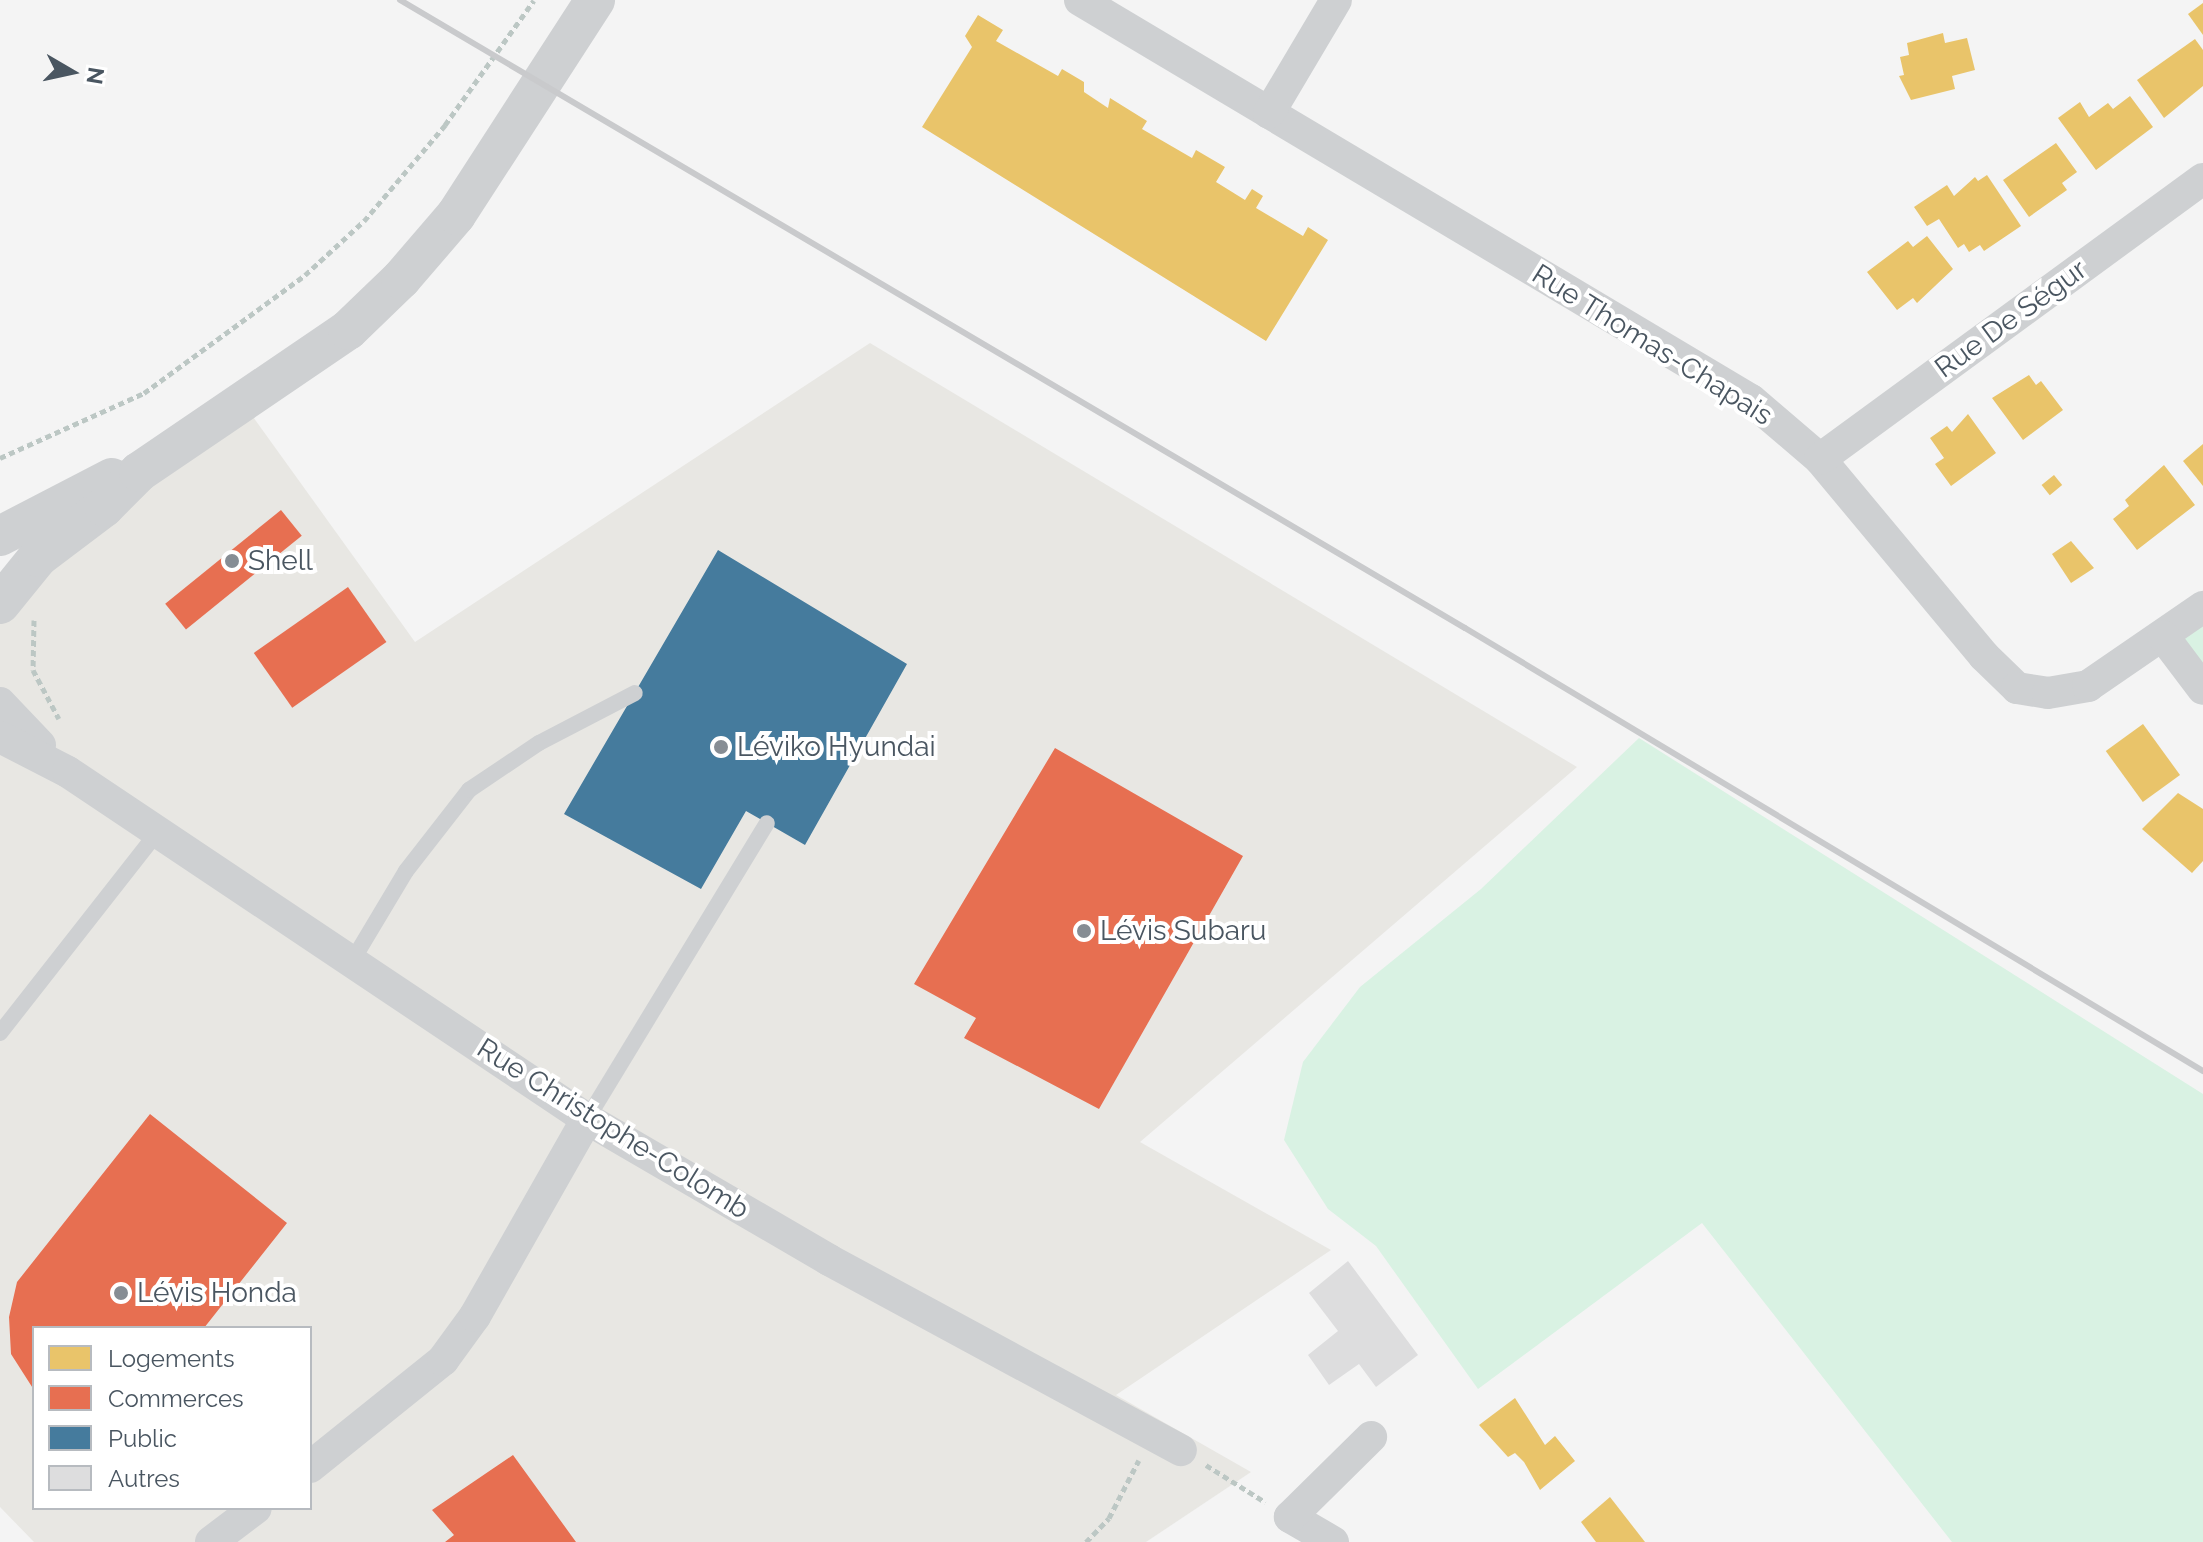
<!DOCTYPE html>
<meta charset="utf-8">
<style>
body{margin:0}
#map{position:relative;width:2203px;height:1542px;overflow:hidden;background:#f4f4f4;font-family:Raleway,sans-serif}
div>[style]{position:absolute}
.commercial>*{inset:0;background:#e8e7e3}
.green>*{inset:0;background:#d9f2e3}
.homes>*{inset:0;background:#e9c46a;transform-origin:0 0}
.shops>*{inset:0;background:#e76f51;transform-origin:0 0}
.public>*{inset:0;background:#457b9d}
.building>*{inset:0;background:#ddddde}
.path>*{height:5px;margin-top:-2.5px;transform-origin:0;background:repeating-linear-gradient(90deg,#bcc7c4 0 6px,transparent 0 10px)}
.service>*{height:16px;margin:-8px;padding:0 8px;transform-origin:8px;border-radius:8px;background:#ced0d2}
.minor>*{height:32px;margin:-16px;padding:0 16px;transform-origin:16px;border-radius:16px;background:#ced0d2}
.tertiary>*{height:40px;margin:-20px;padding:0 20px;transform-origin:20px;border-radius:20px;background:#ced0d2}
.rail>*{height:6px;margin:-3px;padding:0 3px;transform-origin:3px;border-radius:3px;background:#c9cacc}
.dots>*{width:22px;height:22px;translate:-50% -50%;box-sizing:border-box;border:4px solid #fff;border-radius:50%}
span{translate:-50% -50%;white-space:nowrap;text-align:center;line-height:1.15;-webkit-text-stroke:8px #fff;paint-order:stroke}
.street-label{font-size:28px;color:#4a5661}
.poi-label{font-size:28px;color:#4a5661}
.left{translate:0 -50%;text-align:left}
.legend{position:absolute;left:32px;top:1326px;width:280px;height:184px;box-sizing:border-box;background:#fff;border:2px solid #b7bbc0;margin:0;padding:10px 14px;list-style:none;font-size:24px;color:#4a5661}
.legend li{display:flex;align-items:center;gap:16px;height:40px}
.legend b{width:40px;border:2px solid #b7bbc0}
.north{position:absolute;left:32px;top:32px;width:80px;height:80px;-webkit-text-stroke:6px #fff;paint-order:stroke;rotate:99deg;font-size:22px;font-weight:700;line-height:32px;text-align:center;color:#4a5661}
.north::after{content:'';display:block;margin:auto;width:28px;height:36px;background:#4a5661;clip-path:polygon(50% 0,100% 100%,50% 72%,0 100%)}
</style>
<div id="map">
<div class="commercial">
<i style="clip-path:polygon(evenodd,870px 343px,1577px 767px,1140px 1142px,1331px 1250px,1116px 1395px,1251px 1472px,1146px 1542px,34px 1542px,0 1507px,0 578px,251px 414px,415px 642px,870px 343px,34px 1328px,310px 1328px,310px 1508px,34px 1508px,34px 1328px)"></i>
</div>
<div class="green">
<i style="clip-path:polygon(2203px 607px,2203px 689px,2163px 636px)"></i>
<i style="clip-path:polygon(1639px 738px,2203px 1094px,2203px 1542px,1952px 1542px,1702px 1223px,1478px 1389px,1376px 1246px,1328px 1209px,1284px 1140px,1303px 1062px,1360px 987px,1481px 889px)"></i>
</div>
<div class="homes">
<i style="clip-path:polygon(2203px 3px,2203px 35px,2188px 14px)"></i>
<i style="clip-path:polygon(978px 15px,1003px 30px,996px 41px,1058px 76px,1062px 69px,1084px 82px,1084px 92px,1108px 108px,1110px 98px,1147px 121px,1142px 129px,1192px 158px,1196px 150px,1225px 167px,1216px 182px,1245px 200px,1252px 189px,1263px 196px,1256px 208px,1303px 236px,1308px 227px,1328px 240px,1266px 341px,922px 127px,972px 47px,965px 36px)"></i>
<i style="clip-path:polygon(1943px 33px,1945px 43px,1967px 38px,1975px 70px,1952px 76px,1955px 89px,1911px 100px,1899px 76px,1904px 75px,1900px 57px,1909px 55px,1907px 43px)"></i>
<i style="clip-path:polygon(2195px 39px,2203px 50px,2203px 86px,2164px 118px,2137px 80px)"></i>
<i style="clip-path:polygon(2130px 96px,2153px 127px,2096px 170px,2058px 118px,2080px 102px,2089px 117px,2108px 103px,2113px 109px)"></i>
<i style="clip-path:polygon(2056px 143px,2077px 172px,2062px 183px,2067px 190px,2029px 217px,2003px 180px)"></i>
<i style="clip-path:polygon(1987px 175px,2021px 226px,1984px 251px,1980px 245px,1969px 252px,1964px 244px,1958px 248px,1939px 219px,1927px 226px,1914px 207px,1947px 185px,1954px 196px,1975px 177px,1978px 181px)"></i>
<i style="clip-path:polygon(1927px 236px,1953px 269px,1917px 303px,1913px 298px,1897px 310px,1867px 272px,1908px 241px,1913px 247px)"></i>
<i style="clip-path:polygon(2029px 375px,2036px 385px,2041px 381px,2063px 410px,2023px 440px,1992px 398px)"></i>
<i style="clip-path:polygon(1968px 414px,1996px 453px,1951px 486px,1935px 464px,1944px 458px,1930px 438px,1947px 426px,1952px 432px)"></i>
<i style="clip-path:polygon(2203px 444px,2203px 486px,2183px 461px)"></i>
<i style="clip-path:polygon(2164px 465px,2195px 505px,2137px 550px,2113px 519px,2129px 506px,2125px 500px)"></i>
<i style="left:2054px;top:475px;width:13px;height:16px;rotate:51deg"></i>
<i style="clip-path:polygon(2071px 541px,2094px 568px,2071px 583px,2052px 554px)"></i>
<i style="left:2143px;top:724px;width:63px;height:46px;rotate:54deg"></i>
<i style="clip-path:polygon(2178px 793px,2203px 809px,2203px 861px,2192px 873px,2142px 829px)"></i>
<i style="clip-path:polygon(1515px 1398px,1545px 1445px,1555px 1436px,1575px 1461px,1540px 1490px,1524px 1462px,1515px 1453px,1508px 1457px,1479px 1425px)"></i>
<i style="clip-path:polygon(1610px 1497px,1645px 1542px,1596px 1542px,1581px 1522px)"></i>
</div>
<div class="shops">
<i style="left:281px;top:510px;width:33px;height:149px;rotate:51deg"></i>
<i style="left:348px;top:587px;width:67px;height:115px;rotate:55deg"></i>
<i style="clip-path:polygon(1055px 748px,1243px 856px,1099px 1109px,964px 1038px,976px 1018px,914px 984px)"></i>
<i style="clip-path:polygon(150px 1114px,287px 1223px,204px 1328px,34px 1328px,34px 1390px,11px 1354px,9px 1317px,17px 1282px)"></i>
<i style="clip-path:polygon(513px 1455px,576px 1542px,445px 1542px,454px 1535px,432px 1510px)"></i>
</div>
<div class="public">
<i style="clip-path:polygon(718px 550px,907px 664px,805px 845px,746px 811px,701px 889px,564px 814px)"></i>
</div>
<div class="building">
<i style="clip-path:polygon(1348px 1261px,1418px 1355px,1376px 1387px,1359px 1364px,1329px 1385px,1308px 1355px,1338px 1331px,1309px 1293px)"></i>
</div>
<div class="path">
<i style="left:0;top:458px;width:158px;rotate:-24.3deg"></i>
<i style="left:144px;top:393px;width:200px;rotate:-36.2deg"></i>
<i style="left:305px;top:275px;width:80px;rotate:-42.5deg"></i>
<i style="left:364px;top:221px;width:126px;rotate:-49.8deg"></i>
<i style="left:445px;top:125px;width:153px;rotate:-54.5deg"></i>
<i style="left:34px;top:620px;width:50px;rotate:91.1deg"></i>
<i style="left:33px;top:670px;width:55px;rotate:62deg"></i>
<i style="left:1206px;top:1465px;width:70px;rotate:32.1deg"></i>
<i style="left:1086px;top:1542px;width:33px;rotate:-46deg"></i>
<i style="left:1109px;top:1518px;width:65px;rotate:-62.7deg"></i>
</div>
<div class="service">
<i style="left:351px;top:963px;width:107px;rotate:-59.1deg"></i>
<i style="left:406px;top:871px;width:103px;rotate:-52.1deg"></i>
<i style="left:469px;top:790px;width:84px;rotate:-33.9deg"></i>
<i style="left:539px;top:743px;width:108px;rotate:-27.5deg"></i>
<i style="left:0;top:1033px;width:254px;rotate:-51.9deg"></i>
<i style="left:587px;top:1119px;width:346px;rotate:-58.7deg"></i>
</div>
<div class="minor">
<i style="left:1080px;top:0;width:781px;rotate:30.8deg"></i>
<i style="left:1751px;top:400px;width:91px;rotate:40.5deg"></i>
<i style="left:1820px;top:459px;width:256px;rotate:50.2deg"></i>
<i style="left:1984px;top:656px;width:46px;rotate:44.1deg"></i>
<i style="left:2017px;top:688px;width:31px;rotate:9deg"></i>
<i style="left:2048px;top:693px;width:41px;rotate:-9.9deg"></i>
<i style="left:2088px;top:686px;width:140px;rotate:-34.5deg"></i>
<i style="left:1269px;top:113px;width:131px;rotate:-59.3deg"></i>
<i style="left:1820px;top:459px;width:474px;rotate:-36.2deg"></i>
<i style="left:2163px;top:636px;width:66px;rotate:53deg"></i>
<i style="left:0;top:703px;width:58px;rotate:46.4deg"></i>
<i style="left:0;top:737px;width:76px;rotate:27.2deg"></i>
<i style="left:68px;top:772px;width:624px;rotate:33.77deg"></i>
<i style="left:587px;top:1119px;width:280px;rotate:30.2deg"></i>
<i style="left:829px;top:1260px;width:400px;rotate:28.4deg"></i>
<i style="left:310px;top:1467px;width:171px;rotate:-38.8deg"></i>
<i style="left:443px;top:1360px;width:54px;rotate:-54deg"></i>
<i style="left:475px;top:1316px;width:227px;rotate:-60.4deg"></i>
<i style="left:211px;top:1542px;width:56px;rotate:-37.1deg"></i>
<i style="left:1333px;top:1542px;width:50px;rotate:-149.8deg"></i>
<i style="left:1290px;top:1517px;width:114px;rotate:-44.6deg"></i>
</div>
<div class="tertiary">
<i style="left:0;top:536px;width:126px;rotate:-27.4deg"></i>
<i style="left:0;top:604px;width:60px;rotate:-51deg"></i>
<i style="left:38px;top:557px;width:83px;rotate:-37.1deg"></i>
<i style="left:104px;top:507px;width:49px;rotate:-45deg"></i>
<i style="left:139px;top:472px;width:253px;rotate:-34.2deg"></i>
<i style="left:348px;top:330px;width:74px;rotate:-43.9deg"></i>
<i style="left:401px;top:279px;width:84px;rotate:-49.3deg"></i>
<i style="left:456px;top:215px;width:256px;rotate:-57.1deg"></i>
</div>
<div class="rail">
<i style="left:400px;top:0;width:1236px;rotate:30.53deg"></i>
<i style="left:1465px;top:628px;width:861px;rotate:30.98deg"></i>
</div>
<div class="dots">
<i style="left:232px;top:561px;background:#868d94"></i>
<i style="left:721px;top:747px;background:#868d94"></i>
<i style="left:1084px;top:931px;background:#868d94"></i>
<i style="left:121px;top:1293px;background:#868d94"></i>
</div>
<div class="street-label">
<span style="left:2011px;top:319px;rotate:-36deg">Rue De Ségur</span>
<span style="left:1652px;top:345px;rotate:32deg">Rue Thomas-Chapais</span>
<span style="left:613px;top:1129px;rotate:32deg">Rue Christophe-Colomb</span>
</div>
<div class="poi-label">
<span class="left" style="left:248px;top:561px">Shell</span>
<span class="left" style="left:737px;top:747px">Léviko Hyundai</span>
<span class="left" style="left:1100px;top:931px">Lévis Subaru</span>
<span class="left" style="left:137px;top:1293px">Lévis Honda</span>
</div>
<ul class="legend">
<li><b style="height:22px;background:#e9c46a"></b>Logements</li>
<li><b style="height:22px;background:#e76f51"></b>Commerces</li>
<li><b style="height:22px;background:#457b9d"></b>Public</li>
<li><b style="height:22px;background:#ddddde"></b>Autres</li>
</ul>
<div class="north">N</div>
</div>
